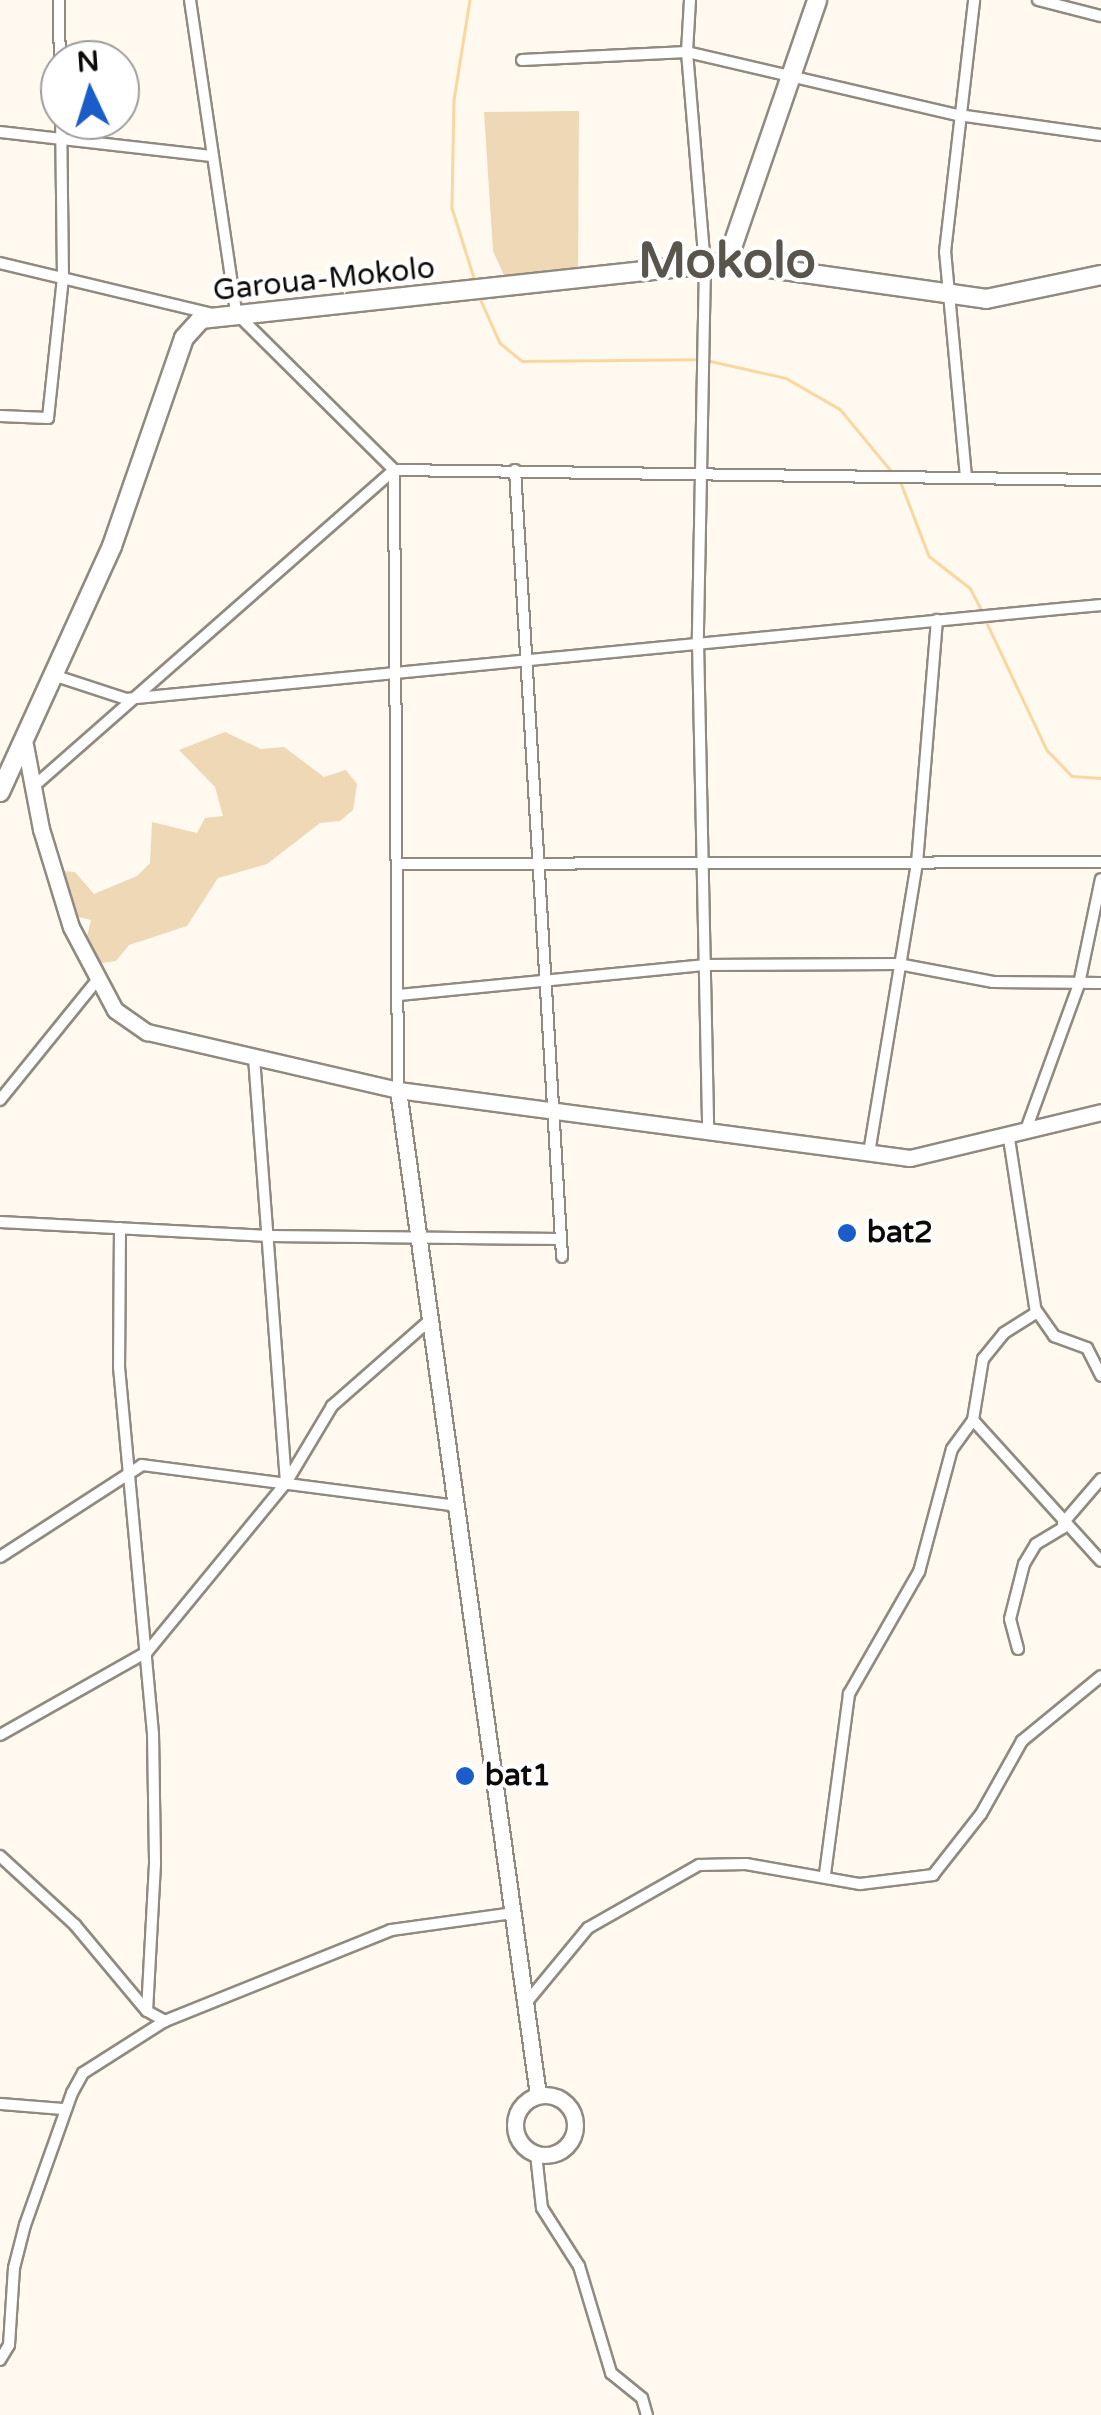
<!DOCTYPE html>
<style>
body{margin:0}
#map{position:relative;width:1101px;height:2415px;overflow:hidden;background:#fff9ef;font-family:"Varela Round",sans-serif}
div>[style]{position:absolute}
.green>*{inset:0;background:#eed8b5}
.stream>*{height:2.5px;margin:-1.25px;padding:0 1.25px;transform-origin:1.25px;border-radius:1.25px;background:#f9d79e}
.roads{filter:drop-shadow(2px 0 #908a81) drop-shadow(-2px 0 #908a81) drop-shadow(0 2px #908a81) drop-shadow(0 -2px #908a81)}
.street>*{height:10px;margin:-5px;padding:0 5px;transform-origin:5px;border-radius:5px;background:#fff}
.secondary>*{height:15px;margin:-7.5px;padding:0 7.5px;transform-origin:7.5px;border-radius:7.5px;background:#fff}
.secondary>.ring{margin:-7.5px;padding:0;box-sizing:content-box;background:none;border:15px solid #fff;border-radius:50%}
.primary>*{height:18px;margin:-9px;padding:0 9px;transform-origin:9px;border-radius:9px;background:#fff}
.dots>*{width:28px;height:28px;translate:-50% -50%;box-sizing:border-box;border:5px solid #fff;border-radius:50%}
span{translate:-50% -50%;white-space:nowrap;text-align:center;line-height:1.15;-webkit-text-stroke:8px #fff;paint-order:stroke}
.street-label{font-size:30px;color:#0d0b08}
.poi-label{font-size:30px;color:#0d0b08;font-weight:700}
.left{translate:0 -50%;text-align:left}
.town-label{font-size:50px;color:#59544c;font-weight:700}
.north{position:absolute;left:40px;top:40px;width:100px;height:100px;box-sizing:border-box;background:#fff;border:2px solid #9e9d9c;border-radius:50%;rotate:356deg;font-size:28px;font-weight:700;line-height:40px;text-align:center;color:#0d0b08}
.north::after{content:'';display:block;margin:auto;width:35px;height:45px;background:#1a5dc9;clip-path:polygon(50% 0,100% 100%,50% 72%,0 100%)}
</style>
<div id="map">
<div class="green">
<i style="clip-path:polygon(579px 111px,578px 275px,508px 284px,493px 251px,484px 112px)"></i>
<i style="clip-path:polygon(225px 732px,261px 749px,284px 747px,324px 777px,346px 770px,357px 784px,353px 810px,340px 821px,320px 823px,267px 864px,218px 878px,187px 926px,129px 945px,116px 961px,95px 964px,86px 940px,91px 920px,74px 916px,62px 871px,75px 872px,94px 894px,137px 876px,150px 863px,152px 822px,197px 833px,205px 818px,223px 816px,215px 787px,179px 750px)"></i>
</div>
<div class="stream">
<i style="left:470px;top:0;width:101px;rotate:99.1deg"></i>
<i style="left:454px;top:100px;width:108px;rotate:91.1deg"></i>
<i style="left:452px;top:208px;width:80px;rotate:72.5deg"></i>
<i style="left:479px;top:296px;width:51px;rotate:65.9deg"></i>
<i style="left:500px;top:343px;width:28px;rotate:39deg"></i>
<i style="left:522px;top:361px;width:177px;rotate:-0.6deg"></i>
<i style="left:706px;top:360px;width:82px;rotate:12.7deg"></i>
<i style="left:786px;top:378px;width:62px;rotate:29.9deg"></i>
<i style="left:840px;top:409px;width:83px;rotate:50.4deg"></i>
<i style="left:901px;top:483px;width:78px;rotate:69deg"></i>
<i style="left:929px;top:556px;width:52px;rotate:38deg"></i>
<i style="left:970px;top:588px;width:26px;rotate:62deg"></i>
<i style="left:985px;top:619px;width:145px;rotate:64.7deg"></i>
<i style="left:1047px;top:750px;width:36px;rotate:46deg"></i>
<i style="left:1072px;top:776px;width:29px;rotate:4deg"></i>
</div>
<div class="roads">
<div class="street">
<i style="left:59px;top:0;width:78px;rotate:89.3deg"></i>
<i style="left:190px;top:0;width:316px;rotate:81.6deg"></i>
<i style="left:236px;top:313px;width:223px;rotate:44.8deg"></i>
<i style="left:394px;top:470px;width:620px;rotate:89.63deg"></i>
<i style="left:690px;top:0;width:52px;rotate:93.3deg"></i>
<i style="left:687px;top:52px;width:214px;rotate:85.2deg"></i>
<i style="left:705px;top:265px;width:377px;rotate:91.1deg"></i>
<i style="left:698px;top:642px;width:486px;rotate:88.8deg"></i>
<i style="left:1038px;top:0;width:65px;rotate:14.3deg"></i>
<i style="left:522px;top:60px;width:165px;rotate:-2.8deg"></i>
<i style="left:687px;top:52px;width:278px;rotate:13.1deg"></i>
<i style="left:958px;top:115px;width:144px;rotate:8deg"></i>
<i style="left:0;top:132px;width:212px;rotate:6.5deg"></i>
<i style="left:0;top:263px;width:214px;rotate:13.5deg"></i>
<i style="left:0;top:416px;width:48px;rotate:2.4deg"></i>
<i style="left:48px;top:418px;width:142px;rotate:-83.9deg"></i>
<i style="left:63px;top:277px;width:157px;rotate:-90.7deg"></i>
<i style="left:515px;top:470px;width:788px;rotate:86.58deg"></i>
<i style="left:966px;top:477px;width:226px;rotate:-95.3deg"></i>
<i style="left:945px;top:252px;width:254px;rotate:-83.4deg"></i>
<i style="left:56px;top:676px;width:74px;rotate:18.2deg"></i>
<i style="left:126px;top:699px;width:980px;rotate:-5.51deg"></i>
<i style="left:33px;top:787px;width:480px;rotate:-41.3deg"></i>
<i style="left:394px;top:470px;width:707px;rotate:0.81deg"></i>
<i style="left:400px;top:864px;width:701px;rotate:-0.16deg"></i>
<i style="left:399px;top:995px;width:306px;rotate:-5.6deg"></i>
<i style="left:704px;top:965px;width:194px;rotate:-0.3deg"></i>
<i style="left:898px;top:964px;width:97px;rotate:10.7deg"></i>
<i style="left:993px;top:982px;width:108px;rotate:0.5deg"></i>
<i style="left:254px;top:1057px;width:426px;rotate:85.7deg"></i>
<i style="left:0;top:1100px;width:156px;rotate:-51deg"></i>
<i style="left:1027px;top:1127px;width:152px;rotate:-70deg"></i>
<i style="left:1079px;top:984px;width:107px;rotate:-78.2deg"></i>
<i style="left:869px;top:1153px;width:294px;rotate:-80.6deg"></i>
<i style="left:917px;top:863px;width:244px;rotate:-85.3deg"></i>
<i style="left:0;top:1222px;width:269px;rotate:3deg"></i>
<i style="left:269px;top:1236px;width:291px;rotate:0.6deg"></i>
<i style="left:120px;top:1228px;width:139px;rotate:90.4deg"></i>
<i style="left:119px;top:1367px;width:368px;rotate:84.7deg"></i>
<i style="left:153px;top:1733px;width:131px;rotate:89.1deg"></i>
<i style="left:155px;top:1864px;width:147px;rotate:93.1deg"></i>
<i style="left:1036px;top:1310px;width:32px;rotate:55deg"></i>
<i style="left:1054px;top:1336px;width:35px;rotate:20deg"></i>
<i style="left:1087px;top:1348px;width:31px;rotate:63deg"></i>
<i style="left:973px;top:1420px;width:190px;rotate:47.8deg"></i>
<i style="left:1063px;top:1523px;width:58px;rotate:-49.2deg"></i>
<i style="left:0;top:1557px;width:169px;rotate:-32.9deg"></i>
<i style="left:142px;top:1465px;width:318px;rotate:7.4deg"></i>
<i style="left:1018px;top:1649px;width:31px;rotate:-105deg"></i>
<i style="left:1010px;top:1619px;width:57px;rotate:-75.7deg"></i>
<i style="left:1024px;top:1564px;width:23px;rotate:-59deg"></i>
<i style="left:1036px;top:1544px;width:35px;rotate:-31deg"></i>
<i style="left:0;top:1735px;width:169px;rotate:-29.5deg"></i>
<i style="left:147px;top:1652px;width:219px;rotate:-50.6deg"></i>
<i style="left:286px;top:1483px;width:90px;rotate:-59.1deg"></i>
<i style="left:332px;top:1406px;width:130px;rotate:-41.3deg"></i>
<i style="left:0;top:1856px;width:102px;rotate:42.6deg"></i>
<i style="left:75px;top:1925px;width:112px;rotate:50.1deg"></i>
<i style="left:147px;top:2011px;width:21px;rotate:29deg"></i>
<i style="left:165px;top:2021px;width:244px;rotate:-21.9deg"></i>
<i style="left:391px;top:1930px;width:123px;rotate:-7.9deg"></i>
<i style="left:825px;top:1874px;width:182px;rotate:-82.4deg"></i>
<i style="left:849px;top:1694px;width:141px;rotate:-60.2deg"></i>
<i style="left:919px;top:1572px;width:127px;rotate:-75deg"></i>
<i style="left:952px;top:1449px;width:36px;rotate:-54deg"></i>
<i style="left:973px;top:1420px;width:62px;rotate:-80.7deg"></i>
<i style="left:983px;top:1359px;width:33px;rotate:-51deg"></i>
<i style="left:1004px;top:1333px;width:38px;rotate:-32deg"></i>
<i style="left:1036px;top:1313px;width:182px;rotate:-98.8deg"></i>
<i style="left:526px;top:2003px;width:97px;rotate:-50.4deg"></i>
<i style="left:588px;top:1928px;width:128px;rotate:-29.6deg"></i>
<i style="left:699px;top:1865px;width:47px;rotate:-1.2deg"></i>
<i style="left:746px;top:1864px;width:116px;rotate:10deg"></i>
<i style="left:860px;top:1884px;width:74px;rotate:-7deg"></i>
<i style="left:933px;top:1875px;width:78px;rotate:-51.8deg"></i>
<i style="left:981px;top:1814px;width:84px;rotate:-60.7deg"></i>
<i style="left:1022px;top:1741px;width:102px;rotate:-39.4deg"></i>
<i style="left:0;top:2104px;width:64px;rotate:4.5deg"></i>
<i style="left:536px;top:2154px;width:54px;rotate:83.7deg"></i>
<i style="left:542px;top:2208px;width:69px;rotate:57.5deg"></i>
<i style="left:579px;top:2266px;width:112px;rotate:73.3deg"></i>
<i style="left:611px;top:2373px;width:40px;rotate:39deg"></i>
<i style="left:642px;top:2398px;width:18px;rotate:74deg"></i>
<i style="left:0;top:2360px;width:17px;rotate:-59deg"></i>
<i style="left:9px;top:2345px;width:77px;rotate:-86.3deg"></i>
<i style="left:14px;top:2268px;width:44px;rotate:-75.7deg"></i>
<i style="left:25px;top:2225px;width:140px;rotate:-70.4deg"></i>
<i style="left:72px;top:2093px;width:23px;rotate:-61deg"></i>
<i style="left:83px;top:2073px;width:97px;rotate:-32.4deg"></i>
</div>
<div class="secondary">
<i style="left:25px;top:745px;width:86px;rotate:79.2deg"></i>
<i style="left:41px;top:829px;width:102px;rotate:73deg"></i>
<i style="left:71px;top:927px;width:94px;rotate:62.1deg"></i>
<i style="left:115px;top:1010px;width:39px;rotate:35deg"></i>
<i style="left:147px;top:1032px;width:258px;rotate:13deg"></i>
<i style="left:398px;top:1090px;width:1015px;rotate:82.07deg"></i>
<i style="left:398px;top:1090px;width:516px;rotate:7.57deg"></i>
<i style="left:910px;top:1158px;width:196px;rotate:-13.5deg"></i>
<i class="ring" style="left:515px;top:2095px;width:45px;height:45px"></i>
</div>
<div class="primary">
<i style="left:727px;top:262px;width:277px;rotate:-71deg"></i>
<i style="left:0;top:792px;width:270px;rotate:-65.5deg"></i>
<i style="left:112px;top:546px;width:220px;rotate:-70.9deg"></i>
<i style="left:184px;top:338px;width:25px;rotate:-48deg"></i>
<i style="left:201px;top:319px;width:529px;rotate:-6.18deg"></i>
<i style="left:727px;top:262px;width:262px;rotate:8.1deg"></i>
<i style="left:986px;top:299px;width:117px;rotate:-11.8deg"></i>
</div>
</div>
<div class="dots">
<i style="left:847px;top:1233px;background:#1a5dc9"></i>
<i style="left:465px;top:1776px;background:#1a5dc9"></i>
</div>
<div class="street-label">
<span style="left:324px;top:280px;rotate:-6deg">Garoua-Mokolo</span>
</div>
<div class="poi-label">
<span class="left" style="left:867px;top:1233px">bat2</span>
<span class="left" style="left:485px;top:1776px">bat1</span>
</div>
<div class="town-label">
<span style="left:727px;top:262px">Mokolo</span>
</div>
<div class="north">N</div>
</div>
